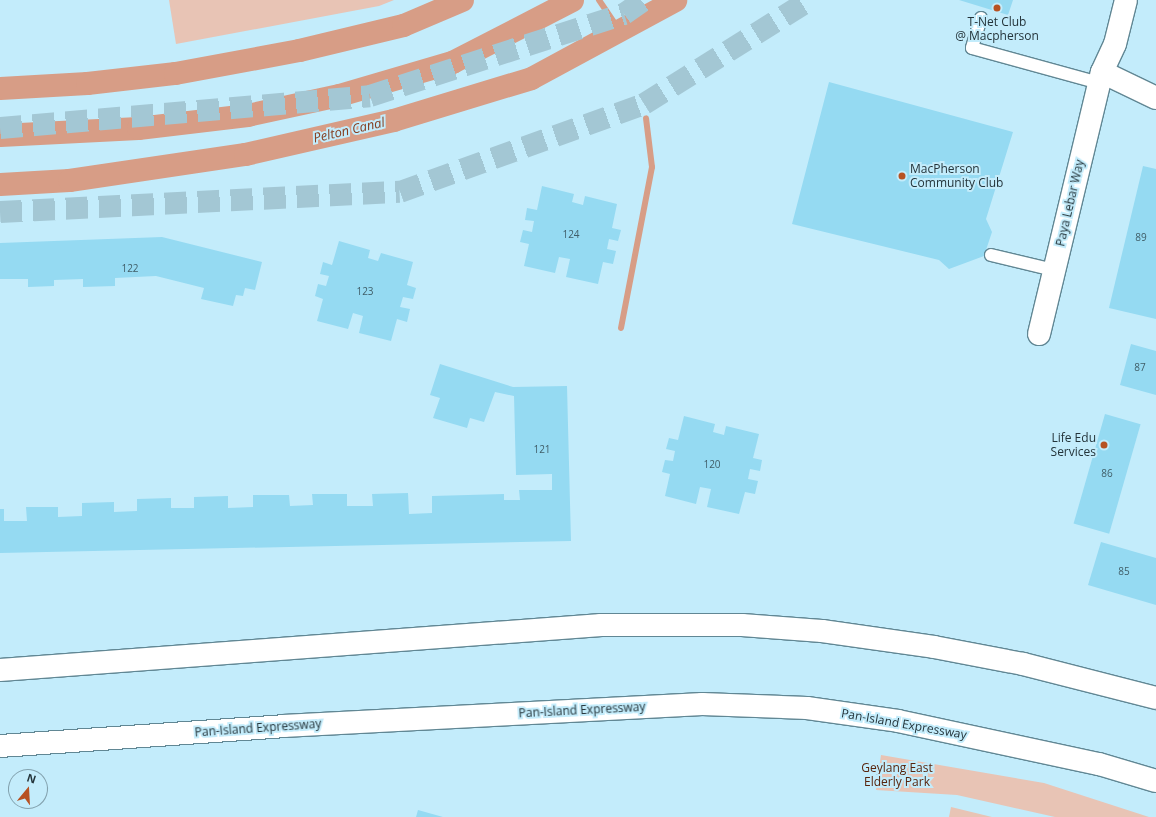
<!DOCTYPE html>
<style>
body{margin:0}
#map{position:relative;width:1156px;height:817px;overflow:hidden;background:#c3ecfb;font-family:"Open Sans",sans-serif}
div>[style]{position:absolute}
.green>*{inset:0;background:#e8c4b5}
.stream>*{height:6px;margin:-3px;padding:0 3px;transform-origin:3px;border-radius:3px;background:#d79d86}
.canal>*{height:23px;margin:-11.5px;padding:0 11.5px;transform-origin:11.5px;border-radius:11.5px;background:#d79d86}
.building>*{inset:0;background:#95daf2;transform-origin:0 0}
.highway-tunnel>*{height:22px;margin-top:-11px;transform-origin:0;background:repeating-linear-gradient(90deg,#a3c7d4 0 22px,transparent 0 33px)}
.roads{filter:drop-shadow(1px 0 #618794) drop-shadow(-1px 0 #618794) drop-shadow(0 1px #618794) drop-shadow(0 -1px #618794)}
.lane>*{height:12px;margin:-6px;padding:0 6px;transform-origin:6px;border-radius:6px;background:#fff}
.street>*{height:22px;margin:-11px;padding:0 11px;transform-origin:11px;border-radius:11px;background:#fff}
.secondary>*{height:22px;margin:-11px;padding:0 11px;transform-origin:11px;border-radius:11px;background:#fff}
.highway>*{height:22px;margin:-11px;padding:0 11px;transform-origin:11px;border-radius:11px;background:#fff}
.dots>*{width:11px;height:11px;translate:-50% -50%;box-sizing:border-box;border:2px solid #c3ecfb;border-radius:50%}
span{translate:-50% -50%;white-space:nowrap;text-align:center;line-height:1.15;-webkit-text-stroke:4px #c3ecfb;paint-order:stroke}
.number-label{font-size:10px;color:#405e68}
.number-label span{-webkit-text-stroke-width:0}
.poi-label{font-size:12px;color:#24343a}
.left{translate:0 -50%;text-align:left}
.right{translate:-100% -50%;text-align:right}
.street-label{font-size:12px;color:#24343a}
.park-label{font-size:12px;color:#58240c}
.water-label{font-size:13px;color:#853e20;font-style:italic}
.north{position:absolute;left:8px;top:769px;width:40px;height:40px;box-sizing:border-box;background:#c3ecfb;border:1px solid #83a2ae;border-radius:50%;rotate:18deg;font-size:11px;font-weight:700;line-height:16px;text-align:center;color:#24343a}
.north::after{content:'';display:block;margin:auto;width:14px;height:18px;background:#b75223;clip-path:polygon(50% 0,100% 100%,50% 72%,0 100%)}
</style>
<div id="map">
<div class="green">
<i style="clip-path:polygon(169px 0,394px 0,379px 6px,176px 44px)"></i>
<i style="clip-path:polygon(881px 755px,1044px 783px,1149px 817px,1055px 817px,957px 795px,876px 790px)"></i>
<i style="clip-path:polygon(951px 807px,992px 817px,949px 817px)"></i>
</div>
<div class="stream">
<i style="left:599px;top:0;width:37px;rotate:56deg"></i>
<i style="left:621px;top:328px;width:164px;rotate:-79.1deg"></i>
<i style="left:652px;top:167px;width:49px;rotate:-97deg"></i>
</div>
<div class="canal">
<i style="left:0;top:88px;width:87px;rotate:-3.3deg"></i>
<i style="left:87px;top:83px;width:89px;rotate:-6.5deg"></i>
<i style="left:175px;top:73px;width:126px;rotate:-10.5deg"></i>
<i style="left:299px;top:50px;width:107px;rotate:-13.5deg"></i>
<i style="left:403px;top:25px;width:64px;rotate:-23deg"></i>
<i style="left:0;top:135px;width:138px;rotate:-2.9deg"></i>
<i style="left:138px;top:128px;width:110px;rotate:-6.8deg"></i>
<i style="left:247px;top:115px;width:94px;rotate:-12.3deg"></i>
<i style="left:339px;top:95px;width:118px;rotate:-16.3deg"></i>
<i style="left:452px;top:62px;width:135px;rotate:-27.3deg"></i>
<i style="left:0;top:184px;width:69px;rotate:-3.3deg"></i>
<i style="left:69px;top:180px;width:178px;rotate:-8.4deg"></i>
<i style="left:245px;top:154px;width:152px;rotate:-12.9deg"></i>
<i style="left:393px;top:120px;width:144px;rotate:-16.9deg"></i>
<i style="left:531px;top:78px;width:164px;rotate:-28.4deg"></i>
</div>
<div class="building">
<i style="clip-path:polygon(959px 0,1013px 0,1008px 15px)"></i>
<i style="clip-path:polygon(829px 82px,1013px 132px,986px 219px,992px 232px,984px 256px,949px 269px,939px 260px,792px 224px)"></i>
<i style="clip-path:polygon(1143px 166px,1156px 169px,1156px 319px,1109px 308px)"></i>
<i style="clip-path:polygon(542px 186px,574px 194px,572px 202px,583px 205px,585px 196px,617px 204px,612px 228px,621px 230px,618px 241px,609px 239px,607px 249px,616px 251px,613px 264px,603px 262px,598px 284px,566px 277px,570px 259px,559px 257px,555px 273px,524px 266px,529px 244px,520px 242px,523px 230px,532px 232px,534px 221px,525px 220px,527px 208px,537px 210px)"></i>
<i style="clip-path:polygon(162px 237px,262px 262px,255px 290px,245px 288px,243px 296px,236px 295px,233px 306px,201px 299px,204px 288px,156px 276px,115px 278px,115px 286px,83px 287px,83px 279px,54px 280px,54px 286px,28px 287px,28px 279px,0 279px,0 243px)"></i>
<i style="clip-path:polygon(339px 241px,370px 250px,368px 258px,378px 261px,381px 253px,413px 262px,407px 285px,416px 288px,413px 299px,403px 297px,400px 307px,410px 309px,407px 322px,397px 319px,391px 341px,359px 333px,363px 316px,353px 313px,348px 329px,317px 321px,323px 299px,315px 296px,318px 284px,326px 286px,329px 276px,320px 274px,323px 262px,332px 265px)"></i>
<i style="clip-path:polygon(1131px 344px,1156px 351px,1156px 395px,1120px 385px)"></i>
<i style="clip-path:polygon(440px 364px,513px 387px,567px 386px,571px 541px,0 553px,0 509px,4px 509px,4px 521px,27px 521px,26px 507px,58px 507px,58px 517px,82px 516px,82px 503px,114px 502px,114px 512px,137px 511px,137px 499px,171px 498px,171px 508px,194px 508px,194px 497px,228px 496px,228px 508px,253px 507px,253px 495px,289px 495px,290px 506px,313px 505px,312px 494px,347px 494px,347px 506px,373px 506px,372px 494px,408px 493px,409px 514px,432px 513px,432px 496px,504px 494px,504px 500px,520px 500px,519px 490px,552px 490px,552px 474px,516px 475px,514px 396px,495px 392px,484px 422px,470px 418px,467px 428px,433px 418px,440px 398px,430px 395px)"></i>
<i style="left:1105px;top:414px;width:37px;height:114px;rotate:16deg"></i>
<i style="clip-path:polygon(684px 416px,715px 424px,713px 432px,724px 435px,726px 426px,759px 434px,753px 458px,762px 460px,760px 471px,750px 469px,748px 479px,758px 481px,755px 494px,745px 492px,739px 514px,707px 507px,711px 489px,700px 487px,696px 504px,665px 496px,670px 474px,662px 472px,665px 460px,673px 461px,675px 451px,666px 449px,669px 438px,678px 440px)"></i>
<i style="clip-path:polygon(1101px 542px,1156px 558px,1156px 605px,1088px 585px)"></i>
<i style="clip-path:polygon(418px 810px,443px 817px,416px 817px)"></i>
</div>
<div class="highway-tunnel">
<i style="left:0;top:128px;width:371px;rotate:-4.9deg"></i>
<i style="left:370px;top:96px;width:267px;rotate:-17.9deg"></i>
<i style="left:624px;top:14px;width:24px;rotate:-35deg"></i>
<i style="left:0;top:212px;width:400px;rotate:-2.9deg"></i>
<i style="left:400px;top:192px;width:259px;rotate:-19.8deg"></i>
<i style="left:644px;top:104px;width:196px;rotate:-32.1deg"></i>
</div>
<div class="roads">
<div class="lane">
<i style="left:981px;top:18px;width:31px;rotate:107deg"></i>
<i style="left:972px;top:48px;width:132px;rotate:15.4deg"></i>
<i style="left:991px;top:255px;width:65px;rotate:13.4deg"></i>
</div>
<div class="street">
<i style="left:1039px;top:334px;width:269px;rotate:-76.5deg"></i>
</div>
<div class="secondary">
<i style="left:1126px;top:0;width:45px;rotate:104deg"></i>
<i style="left:1115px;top:44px;width:31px;rotate:115deg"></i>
<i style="left:1102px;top:72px;width:60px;rotate:25.7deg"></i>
</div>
<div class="highway">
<i style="left:0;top:670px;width:603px;rotate:-4.28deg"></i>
<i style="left:601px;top:625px;width:141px"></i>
<i style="left:742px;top:625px;width:80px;rotate:4.3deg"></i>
<i style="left:822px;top:631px;width:113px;rotate:8.1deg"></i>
<i style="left:934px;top:647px;width:91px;rotate:10.8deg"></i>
<i style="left:1023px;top:664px;width:137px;rotate:14.3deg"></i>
<i style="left:0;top:746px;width:284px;rotate:-4deg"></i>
<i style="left:283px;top:726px;width:420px;rotate:-3deg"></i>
<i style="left:702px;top:704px;width:105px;rotate:2.2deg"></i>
<i style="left:807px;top:708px;width:92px;rotate:8.1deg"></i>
<i style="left:898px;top:721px;width:206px;rotate:12.1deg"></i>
<i style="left:1099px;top:764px;width:59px;rotate:16.6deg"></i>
</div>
</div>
<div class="dots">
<i style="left:997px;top:8px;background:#b75223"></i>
<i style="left:902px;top:176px;background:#b75223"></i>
<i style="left:1104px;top:445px;background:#b75223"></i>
</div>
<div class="number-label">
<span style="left:571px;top:235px">124</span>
<span style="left:1141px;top:238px">89</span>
<span style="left:130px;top:269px">122</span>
<span style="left:365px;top:292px">123</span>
<span style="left:1140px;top:368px">87</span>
<span style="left:542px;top:450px">121</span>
<span style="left:712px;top:465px">120</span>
<span style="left:1107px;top:474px">86</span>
<span style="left:1124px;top:572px">85</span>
</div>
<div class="poi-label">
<span style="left:997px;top:29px">T-Net Club<br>@ Macpherson</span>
<span class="left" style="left:910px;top:176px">MacPherson<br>Community Club</span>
<span class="right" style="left:1096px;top:445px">Life Edu<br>Services</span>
</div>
<div class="street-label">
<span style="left:1070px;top:203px;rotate:-77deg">Paya Lebar Way</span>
<span style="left:582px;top:710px;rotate:-3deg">Pan-Island Expressway</span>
<span style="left:904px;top:724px;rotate:10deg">Pan-Island Expressway</span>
<span style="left:258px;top:728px;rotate:-4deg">Pan-Island Expressway</span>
</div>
<div class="park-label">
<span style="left:897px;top:775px">Geylang East<br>Elderly Park</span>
</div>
<div class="water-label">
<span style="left:349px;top:130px;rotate:-13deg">Pelton Canal</span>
</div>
<div class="north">N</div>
</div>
